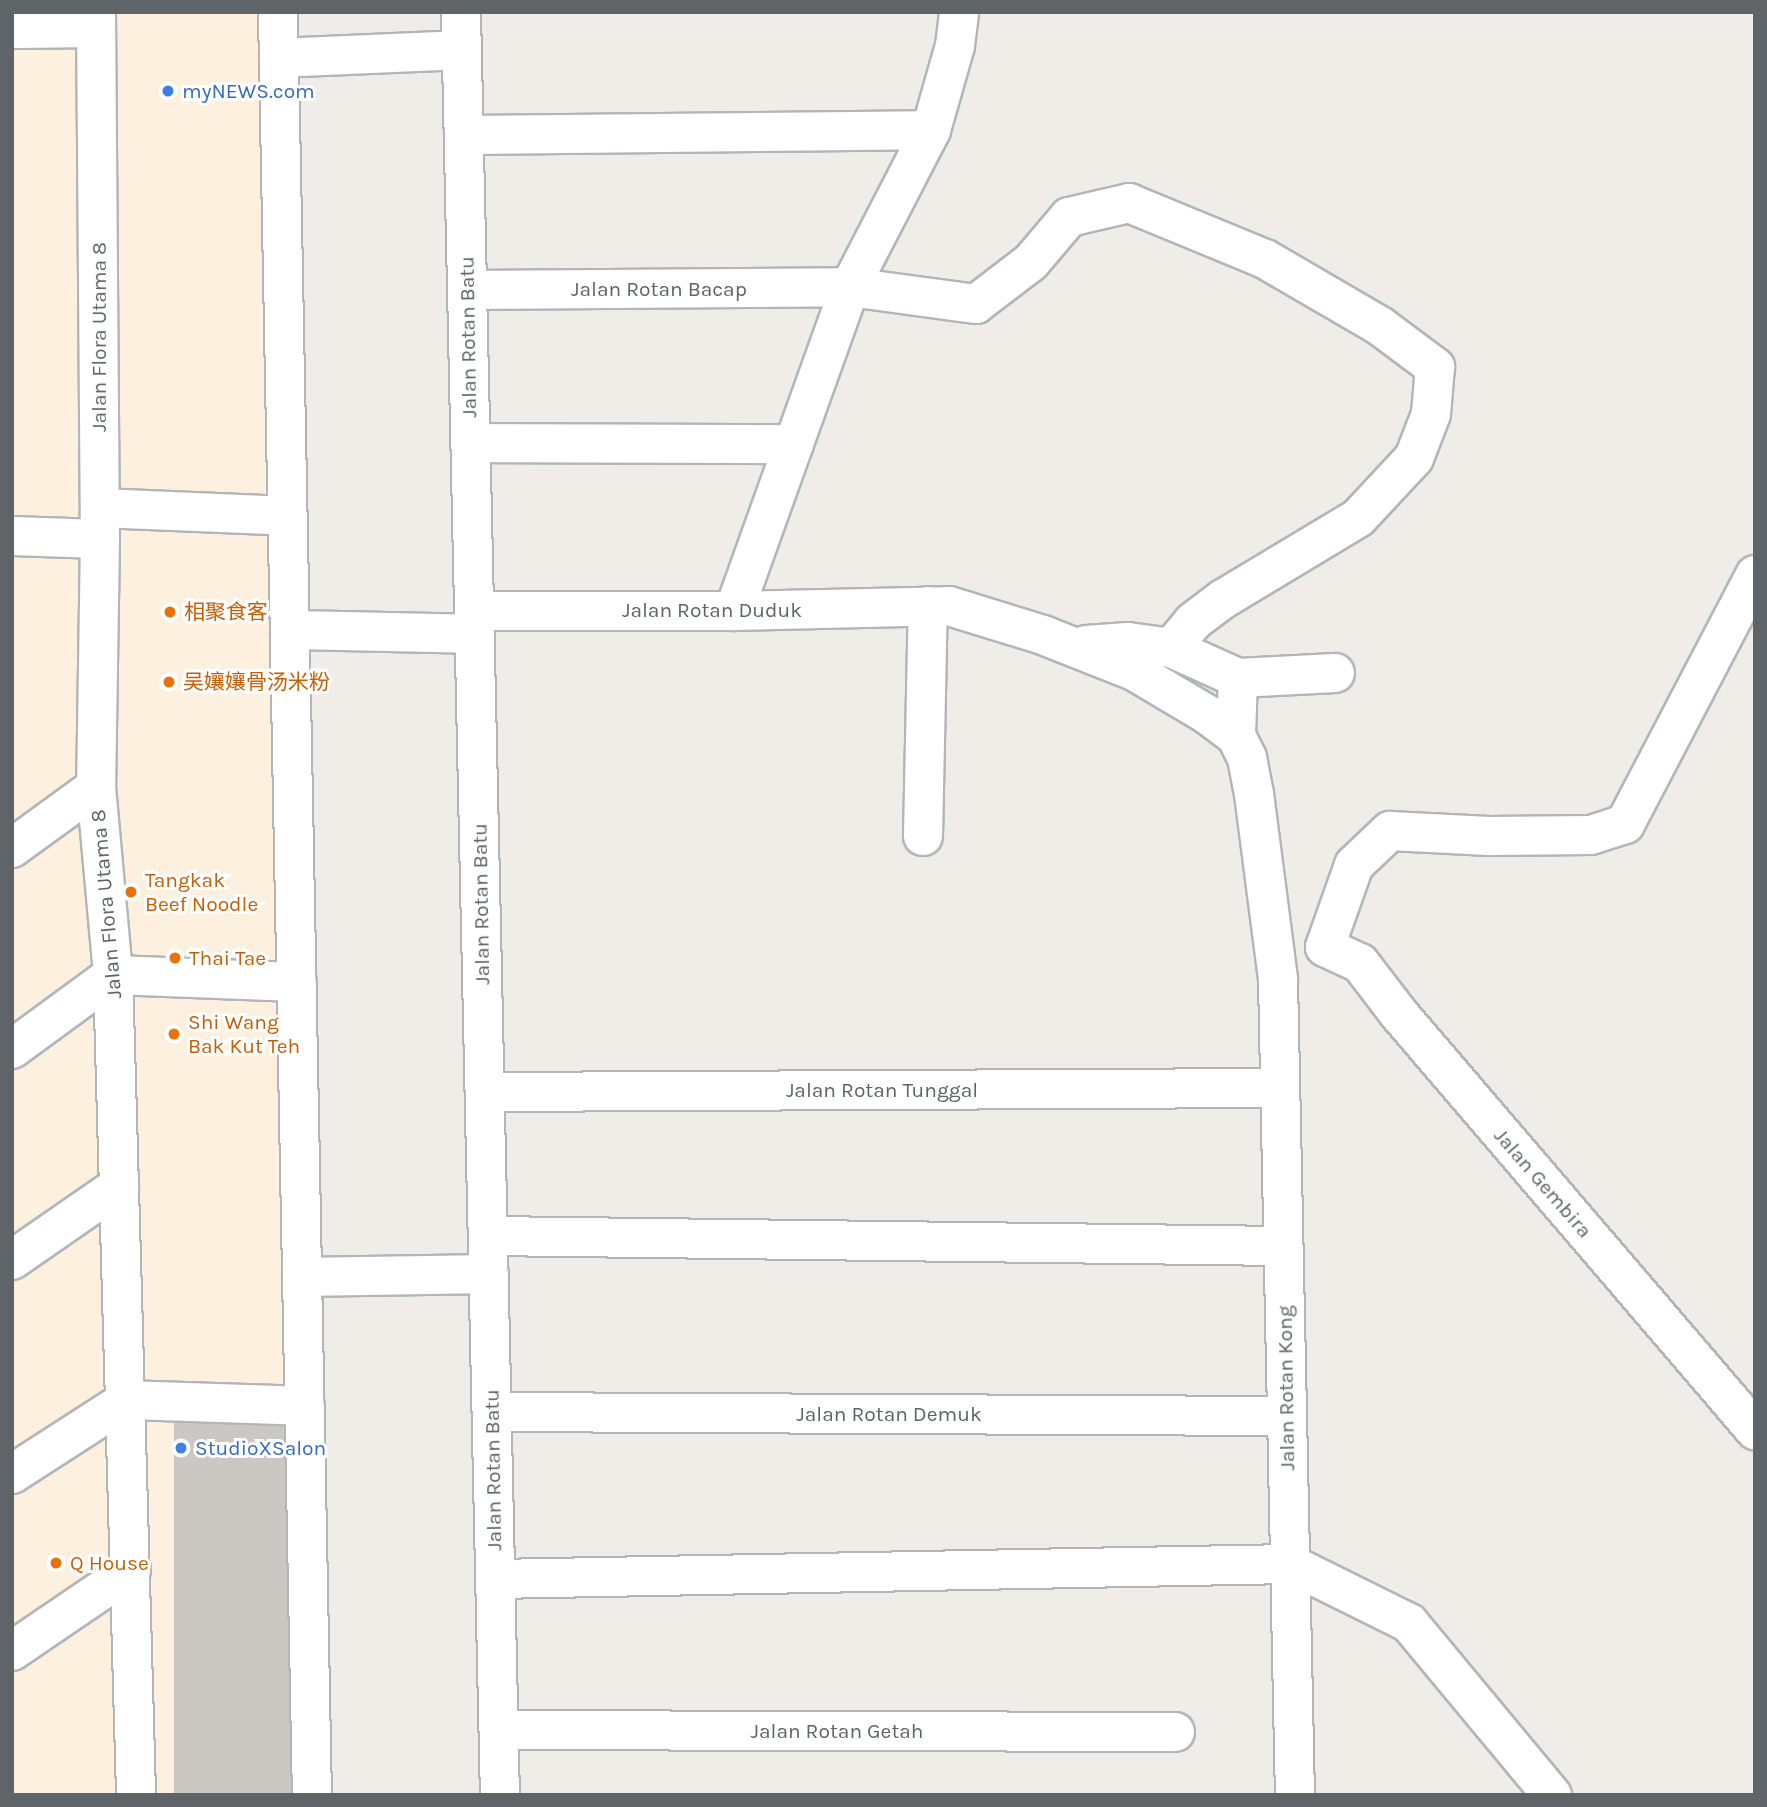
<!DOCTYPE html>
<meta charset="utf-8">
<style>
body{margin:0}
#map{position:relative;width:1767px;height:1807px;overflow:hidden;background:#f0ece7;font-family:Karla,"Noto Sans SC",sans-serif}
div>[style]{position:absolute}
.commercial>*{inset:0;background:#fdf0df}
.building>*{inset:0;background:#cbc7c3;transform-origin:0 0}
.roads{filter:drop-shadow(2px 0 #b2b6b9) drop-shadow(-2px 0 #b2b6b9) drop-shadow(0 2px #b2b6b9) drop-shadow(0 -2px #b2b6b9)}
.minor>*{height:38px;margin:-19px;padding:0 19px;transform-origin:19px;border-radius:19px;background:#fff}
.dots>*{width:19px;height:19px;translate:-50% -50%;box-sizing:border-box;border:4px solid #fff;border-radius:50%}
span{translate:-50% -50%;white-space:nowrap;text-align:center;line-height:1.15;-webkit-text-stroke:6px #fff;paint-order:stroke}
.shop-label{font-size:21px;color:#366cbe}
.left{translate:0 -50%;text-align:left}
.street-label{font-size:21px;color:#5e6467}
.food-label{font-size:21px;color:#c56008}
.frame{position:absolute;inset:0;border:14px solid #5e6467;pointer-events:none}
</style>
<div id="map">
<div class="commercial">
<i style="clip-path:polygon(12px 12px,263px 12px,309px 1795px,12px 1795px)"></i>
</div>
<div class="building">
<i style="left:174px;top:1417px;width:122px;height:378px"></i>
</div>
<div class="roads">
<div class="minor">
<i style="left:96px;top:12px;width:527px;rotate:89.57deg"></i>
<i style="left:100px;top:539px;width:248px;rotate:90.9deg"></i>
<i style="left:96px;top:787px;width:189px;rotate:84.8deg"></i>
<i style="left:113px;top:975px;width:820px;rotate:88.39deg"></i>
<i style="left:278px;top:12px;width:1783px;rotate:88.91deg"></i>
<i style="left:461px;top:12px;width:1783px;rotate:88.75deg"></i>
<i style="left:12px;top:29px;width:84px;rotate:-0.7deg"></i>
<i style="left:279px;top:58px;width:183px;rotate:-2.5deg"></i>
<i style="left:464px;top:135px;width:467px;rotate:-0.6deg"></i>
<i style="left:467px;top:290px;width:383px;rotate:-0.4deg"></i>
<i style="left:850px;top:287px;width:127px;rotate:7.7deg"></i>
<i style="left:976px;top:304px;width:69px;rotate:-37.4deg"></i>
<i style="left:1031px;top:262px;width:59px;rotate:-49.8deg"></i>
<i style="left:1069px;top:217px;width:62px;rotate:-13.1deg"></i>
<i style="left:1129px;top:203px;width:147px;rotate:22.4deg"></i>
<i style="left:1265px;top:259px;width:133px;rotate:30.2deg"></i>
<i style="left:1380px;top:326px;width:69px;rotate:36.7deg"></i>
<i style="left:1435px;top:367px;width:47px;rotate:94.9deg"></i>
<i style="left:1431px;top:414px;width:47px;rotate:111.1deg"></i>
<i style="left:1414px;top:458px;width:82px;rotate:133deg"></i>
<i style="left:1358px;top:518px;width:157px;rotate:149deg"></i>
<i style="left:1223px;top:599px;width:38px;rotate:143deg"></i>
<i style="left:1193px;top:622px;width:34px;rotate:130deg"></i>
<i style="left:471px;top:443px;width:323px;rotate:0.2deg"></i>
<i style="left:100px;top:508px;width:188px;rotate:2.4deg"></i>
<i style="left:12px;top:536px;width:88px;rotate:2deg"></i>
<i style="left:474px;top:611px;width:260px"></i>
<i style="left:734px;top:611px;width:215px;rotate:-1.3deg"></i>
<i style="left:949px;top:606px;width:98px;rotate:17.1deg"></i>
<i style="left:1043px;top:635px;width:98px;rotate:21.6deg"></i>
<i style="left:1134px;top:671px;width:86px;rotate:30.7deg"></i>
<i style="left:1208px;top:715px;width:35px;rotate:37deg"></i>
<i style="left:1236px;top:736px;width:25px;rotate:63deg"></i>
<i style="left:1247px;top:758px;width:37px;rotate:79deg"></i>
<i style="left:1254px;top:794px;width:188px;rotate:82.6deg"></i>
<i style="left:1278px;top:980px;width:815px;rotate:88.81deg"></i>
<i style="left:734px;top:611px;width:344px;rotate:-70.3deg"></i>
<i style="left:850px;top:287px;width:177px;rotate:-62.7deg"></i>
<i style="left:931px;top:130px;width:87px;rotate:-74.1deg"></i>
<i style="left:955px;top:46px;width:34px;rotate:-83deg"></i>
<i style="left:290px;top:630px;width:185px;rotate:1.2deg"></i>
<i style="left:1086px;top:645px;width:42px;rotate:-4.1deg"></i>
<i style="left:1128px;top:642px;width:43px;rotate:7.9deg"></i>
<i style="left:1171px;top:648px;width:73px;rotate:24.1deg"></i>
<i style="left:1238px;top:678px;width:58px;rotate:92deg"></i>
<i style="left:1238px;top:678px;width:97px;rotate:-3deg"></i>
<i style="left:923px;top:836px;width:230px;rotate:-88.8deg"></i>
<i style="left:12px;top:848px;width:104px;rotate:-36deg"></i>
<i style="left:1325px;top:947px;width:87px;rotate:-70.5deg"></i>
<i style="left:1354px;top:865px;width:50px;rotate:-43.4deg"></i>
<i style="left:1390px;top:831px;width:99px;rotate:2.9deg"></i>
<i style="left:1489px;top:836px;width:102px;rotate:-0.6deg"></i>
<i style="left:1591px;top:835px;width:36px;rotate:-18deg"></i>
<i style="left:1625px;top:824px;width:281px;rotate:-62.4deg"></i>
<i style="left:1325px;top:947px;width:38px;rotate:25deg"></i>
<i style="left:1360px;top:963px;width:64px;rotate:52.6deg"></i>
<i style="left:1399px;top:1014px;width:548px;rotate:49.44deg"></i>
<i style="left:12px;top:1049px;width:125px;rotate:-36.2deg"></i>
<i style="left:113px;top:975px;width:184px;rotate:2.2deg"></i>
<i style="left:485px;top:1092px;width:795px;rotate:-0.29deg"></i>
<i style="left:488px;top:1236px;width:795px;rotate:0.72deg"></i>
<i style="left:12px;top:1260px;width:130px;rotate:-34.7deg"></i>
<i style="left:302px;top:1277px;width:187px;rotate:-0.9deg"></i>
<i style="left:492px;top:1412px;width:795px;rotate:0.29deg"></i>
<i style="left:12px;top:1474px;width:137px;rotate:-32.8deg"></i>
<i style="left:127px;top:1400px;width:178px;rotate:1.9deg"></i>
<i style="left:495px;top:1579px;width:795px;rotate:-1.08deg"></i>
<i style="left:1290px;top:1564px;width:133px;rotate:26.4deg"></i>
<i style="left:1409px;top:1623px;width:224px;rotate:50.3deg"></i>
<i style="left:12px;top:1651px;width:144px;rotate:-34.2deg"></i>
<i style="left:499px;top:1730px;width:676px;rotate:0.17deg"></i>
</div>
</div>
<div class="dots">
<i style="left:168px;top:91px;background:#3f7fe0"></i>
<i style="left:170px;top:612px;background:#e8710a"></i>
<i style="left:169px;top:682px;background:#e8710a"></i>
<i style="left:131px;top:892px;background:#e8710a"></i>
<i style="left:175px;top:958px;background:#e8710a"></i>
<i style="left:174px;top:1034px;background:#e8710a"></i>
<i style="left:181px;top:1448px;background:#3f7fe0"></i>
<i style="left:56px;top:1563px;background:#e8710a"></i>
</div>
<div class="shop-label">
<span class="left" style="left:182px;top:91px">myNEWS.com</span>
<span class="left" style="left:195px;top:1448px">StudioXSalon</span>
</div>
<div class="street-label">
<span style="left:659px;top:289px">Jalan Rotan Bacap</span>
<span style="left:99px;top:337px;rotate:-90deg">Jalan Flora Utama 8</span>
<span style="left:468px;top:337px;rotate:-91deg">Jalan Rotan Batu</span>
<span style="left:712px;top:610px">Jalan Rotan Duduk</span>
<span style="left:106px;top:904px;rotate:-95deg">Jalan Flora Utama 8</span>
<span style="left:481px;top:904px;rotate:-91deg">Jalan Rotan Batu</span>
<span style="left:882px;top:1090px">Jalan Rotan Tunggal</span>
<span style="left:1543px;top:1183px;rotate:49deg">Jalan Gembira</span>
<span style="left:1286px;top:1388px;rotate:-91deg">Jalan Rotan Kong</span>
<span style="left:889px;top:1414px">Jalan Rotan Demuk</span>
<span style="left:493px;top:1470px;rotate:-91deg">Jalan Rotan Batu</span>
<span style="left:837px;top:1731px">Jalan Rotan Getah</span>
</div>
<div class="food-label">
<span class="left" style="left:184px;top:612px">相聚食客</span>
<span class="left" style="left:183px;top:682px">吴孃孃骨汤米粉</span>
<span class="left" style="left:145px;top:892px">Tangkak<br>Beef Noodle</span>
<span class="left" style="left:189px;top:958px">Thai Tae</span>
<span class="left" style="left:188px;top:1034px">Shi Wang<br>Bak Kut Teh</span>
<span class="left" style="left:70px;top:1563px">Q House</span>
</div>
<div class="frame"></div>
</div>
